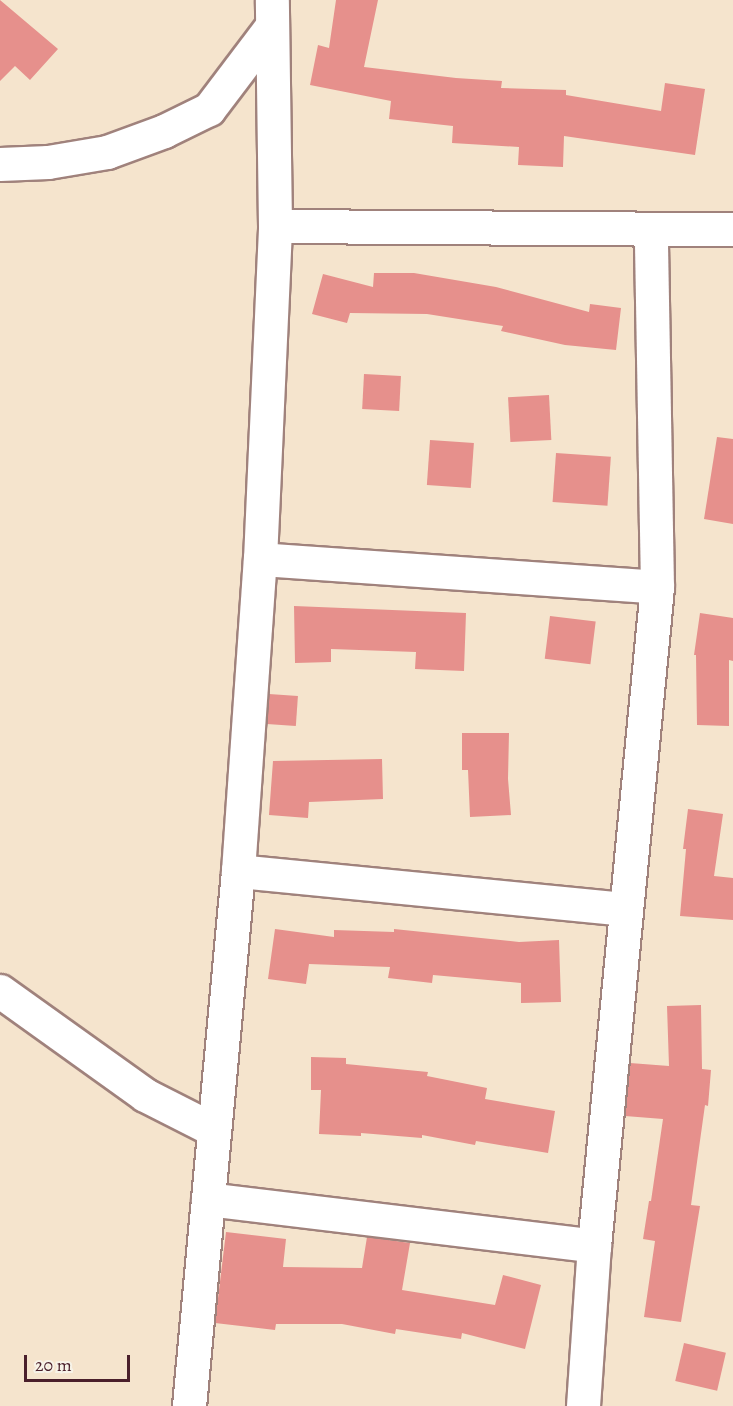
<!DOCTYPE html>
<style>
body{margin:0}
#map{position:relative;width:733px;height:1406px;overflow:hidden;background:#f5e4cd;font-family:Alegreya,serif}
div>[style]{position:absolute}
.building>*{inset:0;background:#e6908c;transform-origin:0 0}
.roads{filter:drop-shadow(2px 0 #a0827c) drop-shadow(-2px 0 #a0827c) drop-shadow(0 2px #a0827c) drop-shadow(0 -2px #a0827c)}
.minor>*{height:33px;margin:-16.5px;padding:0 16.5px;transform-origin:16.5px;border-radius:16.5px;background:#fff}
span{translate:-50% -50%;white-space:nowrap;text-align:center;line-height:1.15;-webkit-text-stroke:4.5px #f7f3e8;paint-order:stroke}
.scale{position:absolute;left:24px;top:1355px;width:106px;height:27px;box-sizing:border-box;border:3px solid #4a1f2b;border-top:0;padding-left:8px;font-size:18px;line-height:21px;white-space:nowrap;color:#4a1f2b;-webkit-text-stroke:4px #f7f3e8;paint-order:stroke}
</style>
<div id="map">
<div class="building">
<i style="clip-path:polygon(0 0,58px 49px,30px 80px,15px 66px,0 81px)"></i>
<i style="clip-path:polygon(336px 0,378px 0,364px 67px,456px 78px,502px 81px,501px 88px,566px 90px,566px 95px,661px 111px,665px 83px,705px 89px,695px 155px,564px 136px,563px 167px,518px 165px,519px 147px,452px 143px,453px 126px,389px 119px,391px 101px,310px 85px,318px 45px,329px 48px)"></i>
<i style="clip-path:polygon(374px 273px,414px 273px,496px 287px,589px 312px,590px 304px,621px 308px,616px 350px,565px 345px,501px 331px,503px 326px,427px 314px,350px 313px,347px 323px,312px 314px,323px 274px,373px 287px)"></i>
<i style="left:364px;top:374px;width:37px;height:35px;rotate:3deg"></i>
<i style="left:549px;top:395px;width:45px;height:41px;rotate:87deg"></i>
<i style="clip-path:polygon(717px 437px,733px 439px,733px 524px,704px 519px)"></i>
<i style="left:430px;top:440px;width:44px;height:45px;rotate:4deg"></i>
<i style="left:556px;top:453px;width:55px;height:49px;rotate:4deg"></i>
<i style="clip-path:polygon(294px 606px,466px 613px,464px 671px,415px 669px,416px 652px,331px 649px,331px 662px,295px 663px)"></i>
<i style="clip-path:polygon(700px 613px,733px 618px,733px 661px,729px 660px,729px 726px,697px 725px,696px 655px,694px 655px)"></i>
<i style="left:550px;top:616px;width:46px;height:43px;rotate:7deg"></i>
<i style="left:269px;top:694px;width:29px;height:30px;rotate:4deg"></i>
<i style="clip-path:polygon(462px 733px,509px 733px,508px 779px,511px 815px,470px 817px,468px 770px,462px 770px)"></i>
<i style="clip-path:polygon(382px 759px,383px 799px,309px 802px,308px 818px,269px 815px,273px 761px)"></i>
<i style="clip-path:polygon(688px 809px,723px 814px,714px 876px,733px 878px,733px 920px,680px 916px,686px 849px,683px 849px)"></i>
<i style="clip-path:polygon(275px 929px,334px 937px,334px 930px,394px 932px,394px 929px,519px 942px,559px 940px,561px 1002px,521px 1003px,521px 983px,433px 975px,432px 983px,388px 978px,390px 967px,309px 964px,306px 984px,268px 979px)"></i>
<i style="clip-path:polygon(701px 1005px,702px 1069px,711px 1070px,708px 1106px,705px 1105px,691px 1205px,700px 1206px,681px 1322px,644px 1317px,655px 1241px,643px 1239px,649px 1201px,651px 1201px,663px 1119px,625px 1116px,630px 1063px,669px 1066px,667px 1006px)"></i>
<i style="clip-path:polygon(311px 1057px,346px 1058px,346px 1064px,428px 1072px,427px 1076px,487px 1088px,485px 1099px,555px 1111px,548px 1153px,476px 1141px,475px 1145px,422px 1135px,422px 1138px,361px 1133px,361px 1136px,319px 1134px,321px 1090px,311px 1090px)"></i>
<i style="clip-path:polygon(226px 1232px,286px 1239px,283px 1267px,362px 1268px,367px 1237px,410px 1243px,402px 1290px,495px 1305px,503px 1275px,541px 1285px,525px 1349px,462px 1333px,461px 1339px,396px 1329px,395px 1334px,342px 1324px,276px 1324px,275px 1330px,215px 1323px)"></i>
<i style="left:684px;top:1343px;width:43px;height:39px;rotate:13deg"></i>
</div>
<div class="roads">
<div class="minor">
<i style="left:0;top:164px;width:48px;rotate:-2.4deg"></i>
<i style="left:48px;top:162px;width:60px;rotate:-9.6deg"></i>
<i style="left:107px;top:152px;width:61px;rotate:-20.2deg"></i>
<i style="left:164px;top:131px;width:50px;rotate:-26.1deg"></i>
<i style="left:209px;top:109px;width:103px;rotate:-52.9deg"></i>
<i style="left:275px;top:226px;width:458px;rotate:0.4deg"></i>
<i style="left:260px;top:559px;width:398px;rotate:4deg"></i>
<i style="left:238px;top:871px;width:389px;rotate:5.6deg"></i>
<i style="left:0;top:991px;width:178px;rotate:35.6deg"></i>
<i style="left:145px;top:1095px;width:77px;rotate:26.9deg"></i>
<i style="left:208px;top:1199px;width:389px;rotate:6.9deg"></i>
<i style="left:189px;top:1406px;width:537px;rotate:-84.77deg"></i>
<i style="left:238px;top:871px;width:313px;rotate:-86deg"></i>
<i style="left:260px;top:559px;width:333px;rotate:-87.4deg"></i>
<i style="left:275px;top:226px;width:226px;rotate:-90.8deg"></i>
<i style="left:583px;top:1406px;width:160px;rotate:-86.1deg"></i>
<i style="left:594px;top:1246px;width:662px;rotate:-84.54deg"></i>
<i style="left:657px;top:587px;width:357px;rotate:-91deg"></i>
</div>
</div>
<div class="scale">20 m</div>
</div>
